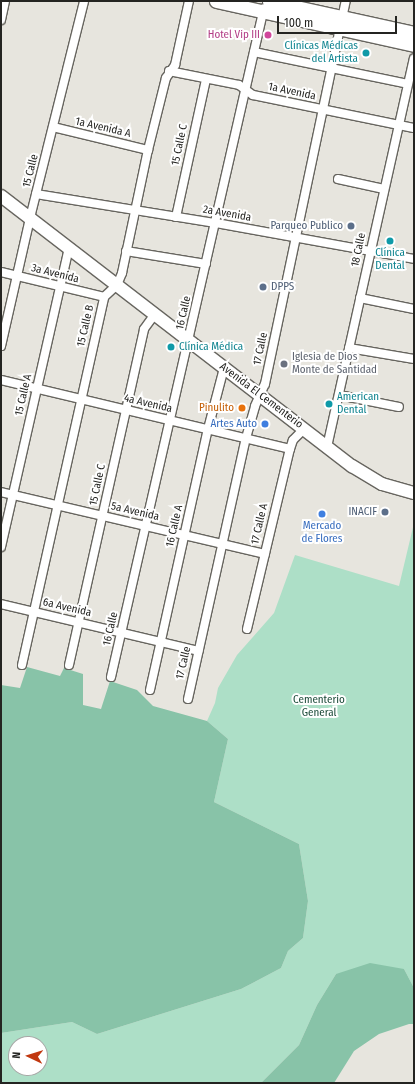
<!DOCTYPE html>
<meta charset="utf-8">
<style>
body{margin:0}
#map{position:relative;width:415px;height:1084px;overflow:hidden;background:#e7e5de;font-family:"Fira Sans Condensed",sans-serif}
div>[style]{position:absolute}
.green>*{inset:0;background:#addfc7}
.forest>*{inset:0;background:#88c3a8}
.roads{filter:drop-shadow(1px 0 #67655f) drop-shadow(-1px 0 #67655f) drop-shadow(0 1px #67655f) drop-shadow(0 -1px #67655f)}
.minor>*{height:8px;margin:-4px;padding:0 4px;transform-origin:4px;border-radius:4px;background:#fff}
.secondary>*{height:12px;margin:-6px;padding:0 6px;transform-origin:6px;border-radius:6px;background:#fff}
.primary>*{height:13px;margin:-6.5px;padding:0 6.5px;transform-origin:6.5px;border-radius:6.5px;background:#fff}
.dots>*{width:11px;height:11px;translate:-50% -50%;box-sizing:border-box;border:2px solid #fff;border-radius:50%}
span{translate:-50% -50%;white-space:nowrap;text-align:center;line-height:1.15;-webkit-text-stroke:4px #fff;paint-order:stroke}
.hotel-label{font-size:11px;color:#b23c85}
.right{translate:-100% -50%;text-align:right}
.culture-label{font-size:11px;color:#0d838f}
.left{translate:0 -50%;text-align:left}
.street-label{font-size:11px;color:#242421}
.service-label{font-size:11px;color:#4e5e75}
.worship-label{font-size:11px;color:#5b616d}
.food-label{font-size:11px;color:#c56008}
.shop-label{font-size:11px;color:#366cbe}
.park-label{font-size:11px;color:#1b4a38}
.frame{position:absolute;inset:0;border:2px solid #242421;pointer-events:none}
.north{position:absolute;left:8px;top:1036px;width:40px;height:40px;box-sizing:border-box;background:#fff;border:1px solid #a7a7a6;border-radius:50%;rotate:274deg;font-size:11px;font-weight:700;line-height:16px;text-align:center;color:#242421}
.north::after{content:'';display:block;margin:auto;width:14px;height:18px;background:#c13810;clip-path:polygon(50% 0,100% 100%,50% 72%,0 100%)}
.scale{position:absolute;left:277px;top:16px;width:120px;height:18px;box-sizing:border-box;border:2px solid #242421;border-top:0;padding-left:5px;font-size:12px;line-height:14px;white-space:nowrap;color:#242421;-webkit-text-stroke:3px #fff;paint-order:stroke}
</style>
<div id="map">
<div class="green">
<i style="clip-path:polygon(evenodd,414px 523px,414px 988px,404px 969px,336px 974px,317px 1005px,299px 1045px,261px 1083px,1px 1083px,1px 1033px,72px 1022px,97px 1034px,241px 989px,281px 968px,288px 951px,303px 938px,308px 901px,299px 844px,214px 802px,228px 739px,207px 721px,215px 703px,218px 688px,237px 655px,274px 613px,295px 555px,399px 586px,414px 523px,16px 1044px,40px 1044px,40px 1068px,16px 1068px,16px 1044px)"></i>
</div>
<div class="forest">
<i style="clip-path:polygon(27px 667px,60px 676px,64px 668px,83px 674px,83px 705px,101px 709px,110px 681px,137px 690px,153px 706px,207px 721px,228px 739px,214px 802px,299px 844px,308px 901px,303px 938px,288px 951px,281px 968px,241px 989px,97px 1034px,72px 1022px,1px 1033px,1px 685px,20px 688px)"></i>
<i style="clip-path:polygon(370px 963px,404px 969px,414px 988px,414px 1024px,409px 1024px,379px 1034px,354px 1051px,334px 1083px,261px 1083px,299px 1045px,317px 1005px,336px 974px)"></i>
</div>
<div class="roads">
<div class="minor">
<i style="left:1px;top:20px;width:19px;rotate:-78deg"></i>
<i style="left:254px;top:52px;width:157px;rotate:11.7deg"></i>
<i style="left:169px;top:71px;width:71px;rotate:11.3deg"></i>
<i style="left:239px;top:85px;width:17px;rotate:36deg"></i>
<i style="left:253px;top:95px;width:164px;rotate:11.6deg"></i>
<i style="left:53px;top:127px;width:98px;rotate:13.6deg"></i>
<i style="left:338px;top:179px;width:47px;rotate:12.3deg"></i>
<i style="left:36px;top:194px;width:182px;rotate:9.2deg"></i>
<i style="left:216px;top:223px;width:201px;rotate:10.3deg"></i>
<i style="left:176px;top:217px;width:141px;rotate:-77.7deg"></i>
<i style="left:126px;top:251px;width:81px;rotate:9.2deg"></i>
<i style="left:1px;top:272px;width:106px;rotate:13.6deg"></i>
<i style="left:360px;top:298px;width:55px;rotate:11.5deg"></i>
<i style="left:1px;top:346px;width:131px;rotate:-77.2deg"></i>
<i style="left:30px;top:218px;width:224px;rotate:-76deg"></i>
<i style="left:349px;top:348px;width:66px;rotate:9.6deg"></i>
<i style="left:1px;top:380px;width:297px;rotate:13.4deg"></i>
<i style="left:339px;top:395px;width:61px;rotate:11.3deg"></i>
<i style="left:327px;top:447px;width:398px;rotate:-77.4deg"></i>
<i style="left:1px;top:492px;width:271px;rotate:13.2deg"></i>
<i style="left:1px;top:547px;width:307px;rotate:-77.2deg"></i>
<i style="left:1px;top:604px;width:203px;rotate:13.4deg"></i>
<i style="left:247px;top:629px;width:185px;rotate:-76.6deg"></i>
<i style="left:290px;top:449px;width:9px;rotate:-72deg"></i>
<i style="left:293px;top:440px;width:16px;rotate:-45deg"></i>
<i style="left:22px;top:665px;width:377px;rotate:-77.4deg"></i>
<i style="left:104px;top:297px;width:18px;rotate:-43deg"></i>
<i style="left:117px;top:285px;width:13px;rotate:-67deg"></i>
<i style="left:122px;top:273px;width:126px;rotate:-78.1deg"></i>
<i style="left:148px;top:150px;width:74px;rotate:-76deg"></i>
<i style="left:166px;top:78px;width:16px;rotate:-55deg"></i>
<i style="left:175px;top:65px;width:66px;rotate:-77.7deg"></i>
<i style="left:69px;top:665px;width:344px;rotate:-77.4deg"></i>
<i style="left:144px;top:329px;width:19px;rotate:-54deg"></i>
<i style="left:111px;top:677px;width:686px;rotate:-77.12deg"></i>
<i style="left:150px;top:690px;width:267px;rotate:-77.5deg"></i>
<i style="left:208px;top:429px;width:63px;rotate:-75.3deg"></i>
<i style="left:188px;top:699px;width:267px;rotate:-77.5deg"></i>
<i style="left:246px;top:438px;width:33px;rotate:-74deg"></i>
<i style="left:255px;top:406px;width:24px;rotate:-66deg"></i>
<i style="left:265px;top:384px;width:391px;rotate:-78.1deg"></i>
</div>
<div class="secondary">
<i style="left:1px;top:196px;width:443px;rotate:37.6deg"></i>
<i style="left:352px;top:466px;width:35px;rotate:31deg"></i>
<i style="left:382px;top:484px;width:33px;rotate:16deg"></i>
</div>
<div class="primary">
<i style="left:216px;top:1px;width:203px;rotate:12.5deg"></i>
<i style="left:269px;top:1px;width:148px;rotate:12.4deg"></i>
</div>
</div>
<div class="dots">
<i style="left:268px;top:35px;background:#d1479c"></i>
<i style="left:366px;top:53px;background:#0f9aa8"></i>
<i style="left:351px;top:226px;background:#5c6f8a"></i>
<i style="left:390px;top:241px;background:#0f9aa8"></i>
<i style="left:263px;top:287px;background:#5c6f8a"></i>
<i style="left:171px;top:347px;background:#0f9aa8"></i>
<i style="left:284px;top:364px;background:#6b7280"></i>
<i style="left:329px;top:404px;background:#0f9aa8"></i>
<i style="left:242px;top:408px;background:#e8710a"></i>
<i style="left:265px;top:424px;background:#3f7fe0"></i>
<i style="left:385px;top:512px;background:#5c6f8a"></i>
<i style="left:322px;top:514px;background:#3f7fe0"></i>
</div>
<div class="hotel-label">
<span class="right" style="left:260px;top:35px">Hotel Vip III</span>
</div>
<div class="culture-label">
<span class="right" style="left:358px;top:53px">Clínicas Médicas<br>del Artista</span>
<span style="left:390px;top:260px">Clínica<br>Dental</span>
<span class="left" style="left:179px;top:347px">Clínica Médica</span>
<span class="left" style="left:337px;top:404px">American<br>Dental</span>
</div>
<div class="street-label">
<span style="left:292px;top:92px;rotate:12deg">1a Avenida</span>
<span style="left:103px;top:128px;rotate:13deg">1a Avenida A</span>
<span style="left:180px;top:145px;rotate:-78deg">15 Calle C</span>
<span style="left:31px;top:171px;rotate:-76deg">15 Calle</span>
<span style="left:227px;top:214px;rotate:10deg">2a Avenida</span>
<span style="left:359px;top:250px;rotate:-78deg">18 Calle</span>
<span style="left:55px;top:274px;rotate:14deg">3a Avenida</span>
<span style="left:184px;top:313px;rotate:-77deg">16 Calle</span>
<span style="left:86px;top:326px;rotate:-77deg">15 Calle B</span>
<span style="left:261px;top:349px;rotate:-78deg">17 Calle</span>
<span style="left:24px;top:395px;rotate:-77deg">15 Calle A</span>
<span style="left:261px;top:396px;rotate:37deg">Avenida El Cementerio</span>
<span style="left:148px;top:404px;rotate:13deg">4a Avenida</span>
<span style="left:98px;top:485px;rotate:-78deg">15 Calle C</span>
<span style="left:135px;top:512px;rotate:13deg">5a Avenida</span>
<span style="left:260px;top:524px;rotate:-77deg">17 Calle A</span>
<span style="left:175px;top:526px;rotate:-77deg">16 Calle A</span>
<span style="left:67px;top:608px;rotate:13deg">6a Avenida</span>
<span style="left:111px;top:629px;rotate:-77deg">16 Calle</span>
<span style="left:184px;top:663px;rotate:-77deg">17 Calle</span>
</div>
<div class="service-label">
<span class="right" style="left:343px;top:226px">Parqueo Publico</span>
<span class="left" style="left:271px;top:287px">DPPS</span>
<span class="right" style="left:377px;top:512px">INACIF</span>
</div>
<div class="worship-label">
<span class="left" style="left:292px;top:364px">Iglesia de Dios<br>Monte de Santidad</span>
</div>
<div class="food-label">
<span class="right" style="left:234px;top:408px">Pinulito</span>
</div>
<div class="shop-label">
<span class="right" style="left:257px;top:424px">Artes Auto</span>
<span style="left:322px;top:533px">Mercado<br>de Flores</span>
</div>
<div class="park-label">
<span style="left:319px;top:707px">Cementerio<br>General</span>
</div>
<div class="frame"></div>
<div class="north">N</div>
<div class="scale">100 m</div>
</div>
